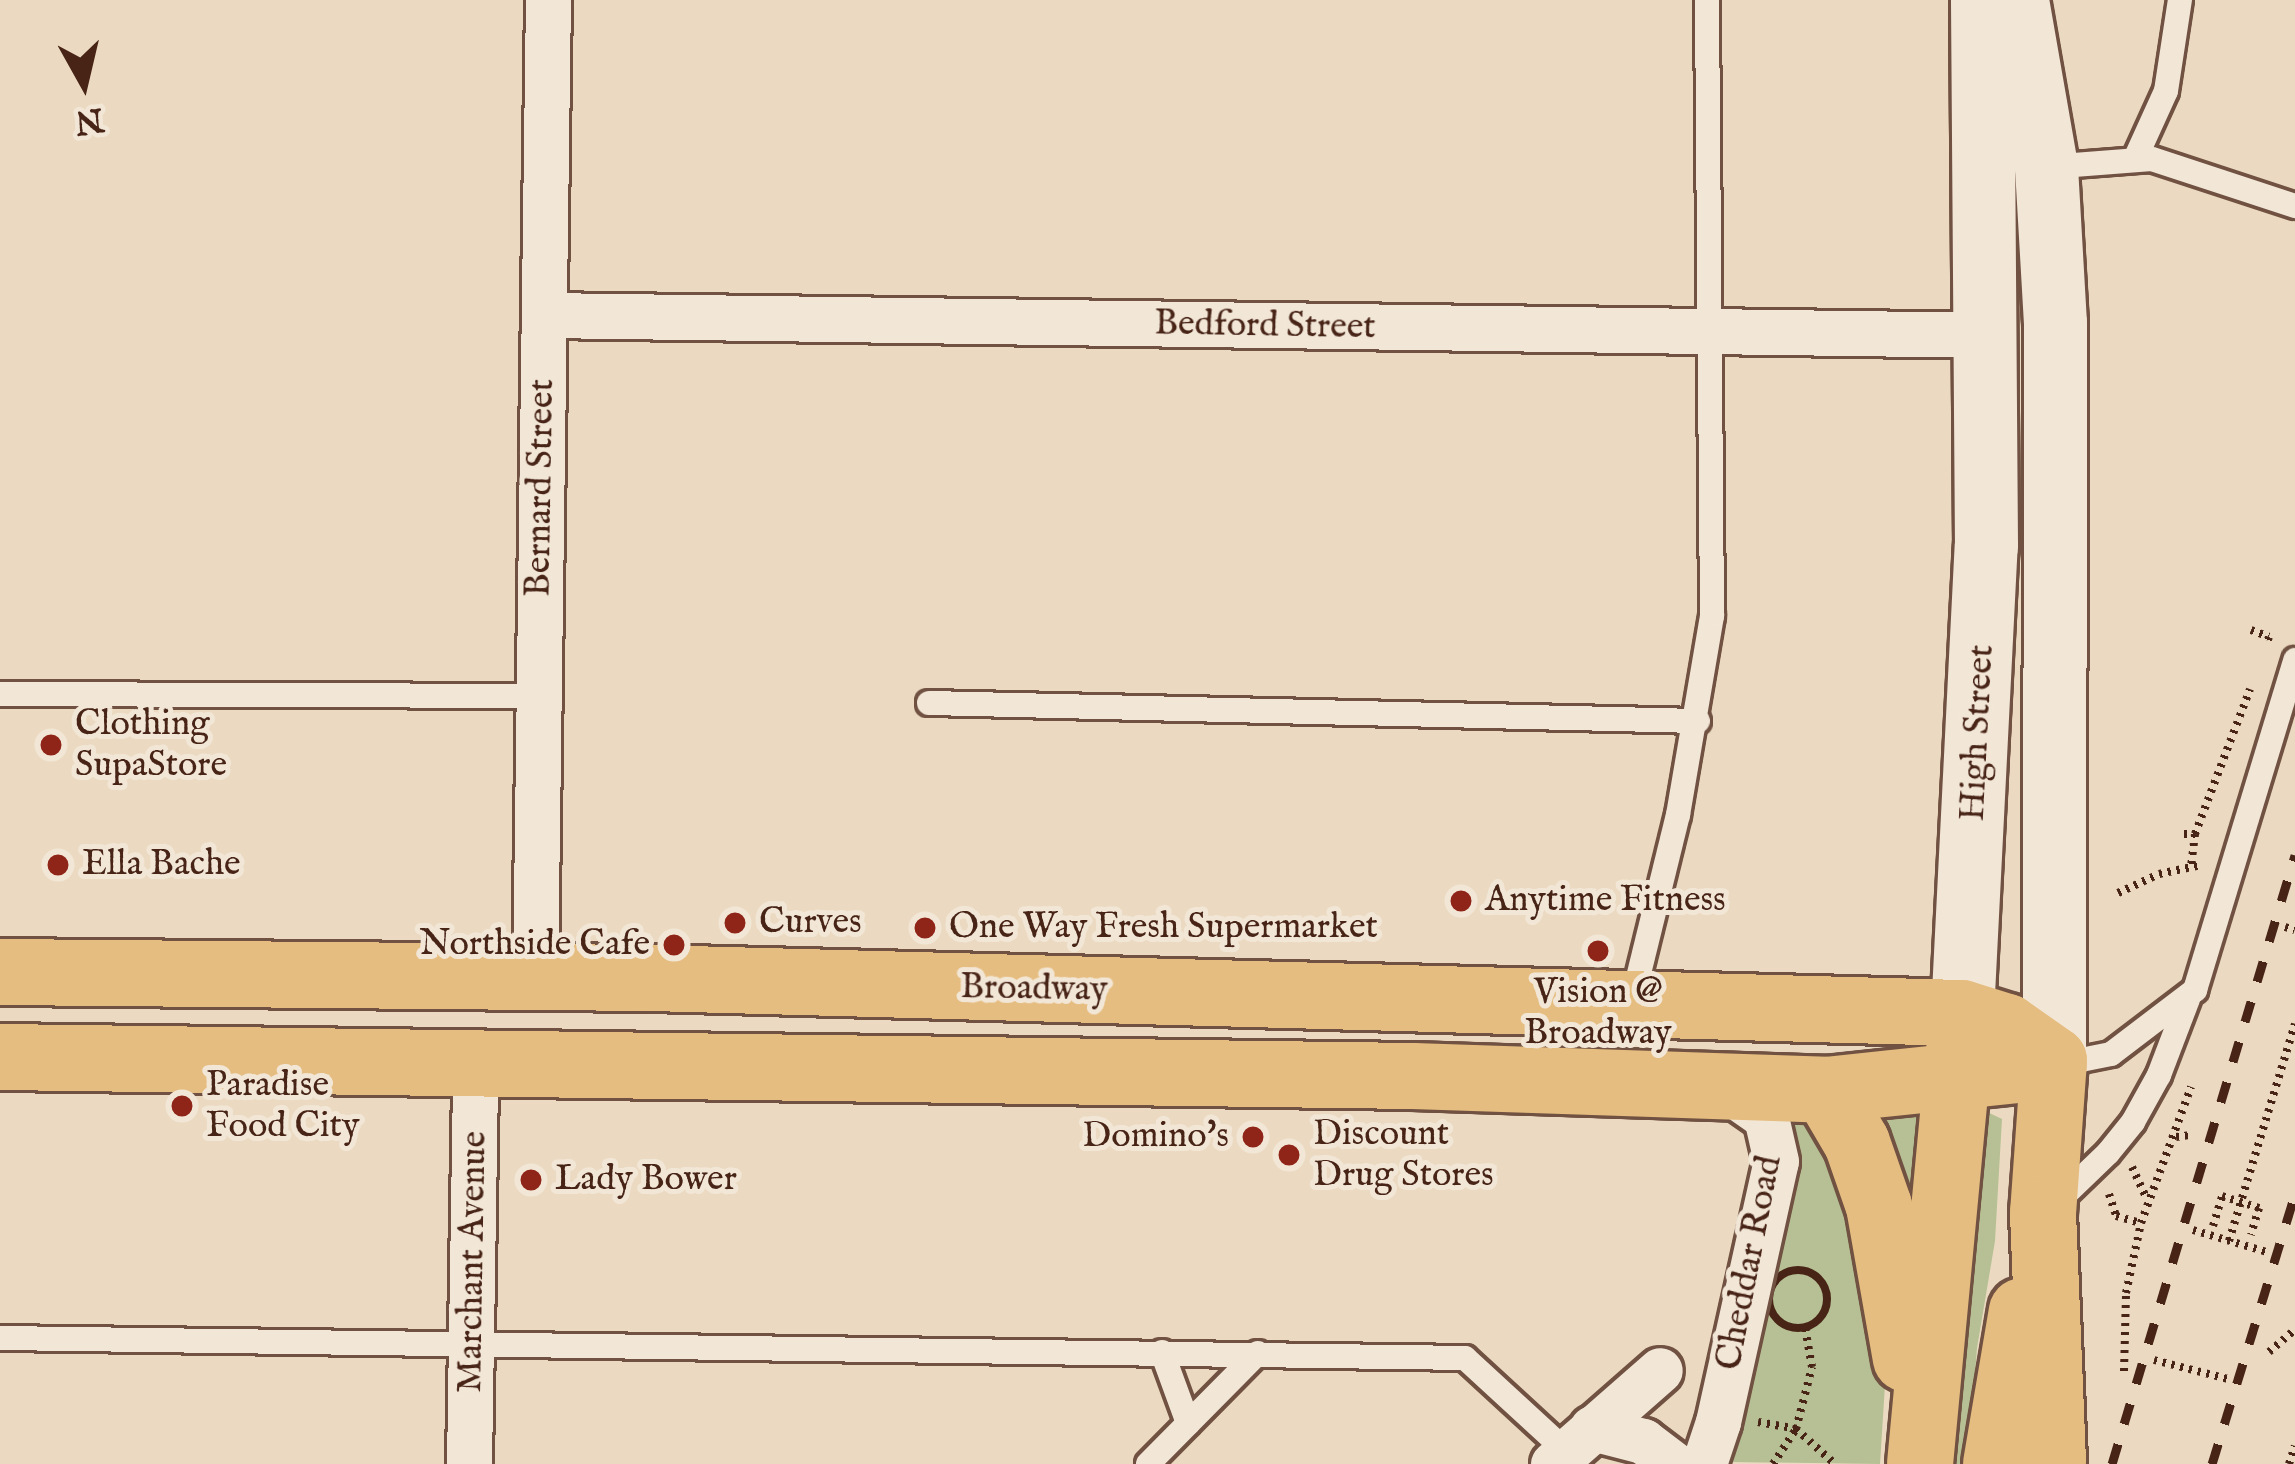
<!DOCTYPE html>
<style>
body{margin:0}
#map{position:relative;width:2295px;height:1464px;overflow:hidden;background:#ebdac1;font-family:"IM FELL English",serif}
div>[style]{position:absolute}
.green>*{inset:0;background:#b6c094}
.path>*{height:8px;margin-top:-4px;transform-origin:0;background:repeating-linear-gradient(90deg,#482417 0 3px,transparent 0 9px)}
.path>.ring{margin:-4px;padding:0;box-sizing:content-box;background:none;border:8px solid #482417;border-radius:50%}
.roads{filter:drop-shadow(3px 0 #715242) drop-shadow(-3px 0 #715242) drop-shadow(0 3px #715242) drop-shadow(0 -3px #715242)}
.lane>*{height:24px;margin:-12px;padding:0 12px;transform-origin:12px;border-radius:12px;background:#f2e7d7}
.street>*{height:45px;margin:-22.5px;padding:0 22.5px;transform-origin:22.5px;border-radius:22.5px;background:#f2e7d7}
.secondary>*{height:63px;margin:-31.5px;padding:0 31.5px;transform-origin:31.5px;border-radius:31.5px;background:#f2e7d7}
.primary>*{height:66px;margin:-33px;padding:0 33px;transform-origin:33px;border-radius:33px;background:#e6bd80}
.rail>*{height:9px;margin-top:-4.5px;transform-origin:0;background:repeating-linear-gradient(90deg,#482417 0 21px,transparent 0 42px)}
.dots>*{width:33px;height:33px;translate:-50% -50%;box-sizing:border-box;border:6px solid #f2e7d7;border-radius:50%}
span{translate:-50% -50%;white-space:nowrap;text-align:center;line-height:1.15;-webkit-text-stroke:10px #f2e7d7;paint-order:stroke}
.street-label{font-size:36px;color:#482417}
.poi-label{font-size:36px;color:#482417}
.left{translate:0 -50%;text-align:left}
.right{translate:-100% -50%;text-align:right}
.north{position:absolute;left:24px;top:24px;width:120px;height:120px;-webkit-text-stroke:9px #f2e7d7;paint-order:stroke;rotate:172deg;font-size:33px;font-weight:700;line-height:48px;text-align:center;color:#482417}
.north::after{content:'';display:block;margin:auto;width:42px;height:54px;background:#482417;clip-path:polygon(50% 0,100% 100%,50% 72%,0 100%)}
</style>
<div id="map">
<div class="green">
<i style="clip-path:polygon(1930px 1107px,1916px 1199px,1896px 1202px,1861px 1115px)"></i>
<i style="clip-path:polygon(1983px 1110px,2002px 1119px,1995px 1241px,1977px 1348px,1968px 1464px,1941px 1464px)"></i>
<i style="clip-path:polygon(1787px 1116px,1823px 1119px,1887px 1353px,1880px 1464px,1733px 1462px,1791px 1211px)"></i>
</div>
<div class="path">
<i style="left:2251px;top:630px;width:19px;rotate:21deg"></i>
<i style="left:2269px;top:637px;width:5px;rotate:112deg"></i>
<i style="left:2184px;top:834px;width:11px"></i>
<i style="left:2195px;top:834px;width:32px;rotate:97deg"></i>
<i style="left:2195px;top:834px;width:155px;rotate:-69.2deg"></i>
<i style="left:2118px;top:893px;width:45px;rotate:-24.9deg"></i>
<i style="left:2159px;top:874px;width:43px;rotate:-12.1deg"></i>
<i style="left:2285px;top:927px;width:10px;rotate:17deg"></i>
<i style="left:2176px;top:1137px;width:15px;rotate:-8deg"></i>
<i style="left:2132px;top:1167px;width:35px;rotate:65deg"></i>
<i style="left:2109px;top:1194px;width:23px;rotate:72deg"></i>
<i style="left:2116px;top:1216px;width:26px;rotate:16deg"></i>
<i style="left:2213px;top:1226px;width:31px;rotate:-73deg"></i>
<i style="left:2222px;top:1196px;width:39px;rotate:18deg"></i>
<i style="left:2259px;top:1208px;width:28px;rotate:107deg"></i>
<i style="left:2193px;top:1230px;width:77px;rotate:16.6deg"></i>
<i style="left:2229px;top:1241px;width:227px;rotate:-73.1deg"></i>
<i class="ring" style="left:1769px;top:1270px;width:50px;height:50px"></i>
<i style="left:2269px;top:1352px;width:35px;rotate:-41deg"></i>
<i style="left:2154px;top:1360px;width:76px;rotate:14.4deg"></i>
<i style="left:2124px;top:1371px;width:78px;rotate:-88.5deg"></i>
<i style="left:2126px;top:1293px;width:72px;rotate:-77.9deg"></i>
<i style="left:2141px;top:1223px;width:145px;rotate:-69.8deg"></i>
<i style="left:1758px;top:1422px;width:39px;rotate:10deg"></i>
<i style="left:1796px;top:1429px;width:64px;rotate:-75.5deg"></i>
<i style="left:1812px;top:1367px;width:40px;rotate:-100deg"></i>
<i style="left:1773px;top:1464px;width:42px;rotate:-56.7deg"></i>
<i style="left:1796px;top:1429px;width:52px;rotate:41.9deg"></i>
<i style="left:2289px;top:1464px;width:19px;rotate:-72deg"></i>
</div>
<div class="roads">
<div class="lane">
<i style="left:2136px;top:157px;width:72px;rotate:-65.6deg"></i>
<i style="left:2166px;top:91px;width:92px;rotate:-81.3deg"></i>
<i style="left:2048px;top:167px;width:104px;rotate:-4.4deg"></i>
<i style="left:2152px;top:159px;width:151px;rotate:18.2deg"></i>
<i style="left:0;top:694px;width:539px;rotate:0.21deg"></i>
<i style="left:929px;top:703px;width:769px;rotate:1.34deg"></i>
<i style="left:1632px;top:1002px;width:193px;rotate:-76.2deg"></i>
<i style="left:1678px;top:815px;width:202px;rotate:-80.3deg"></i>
<i style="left:1712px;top:616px;width:616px;rotate:-90.47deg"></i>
<i style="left:2056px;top:1065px;width:56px;rotate:-11.3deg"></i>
<i style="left:2111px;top:1054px;width:106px;rotate:-37.3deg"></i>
<i style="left:2195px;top:990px;width:345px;rotate:-73.1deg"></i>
<i style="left:2056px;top:1203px;width:72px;rotate:-43.9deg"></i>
<i style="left:2108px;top:1153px;width:40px;rotate:-51deg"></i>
<i style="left:2133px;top:1122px;width:54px;rotate:-61deg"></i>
<i style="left:2159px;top:1075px;width:81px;rotate:-69.1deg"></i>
<i style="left:0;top:1338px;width:1465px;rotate:0.78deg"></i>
<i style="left:1465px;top:1358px;width:137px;rotate:42.6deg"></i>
<i style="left:1162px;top:1352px;width:76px;rotate:69.9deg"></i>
<i style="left:1148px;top:1464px;width:156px;rotate:-45.3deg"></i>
</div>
<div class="street">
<i style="left:544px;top:315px;width:1443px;rotate:0.79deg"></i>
<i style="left:535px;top:976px;width:976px;rotate:-89.24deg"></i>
<i style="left:1592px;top:1428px;width:53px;rotate:14.3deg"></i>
<i style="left:1643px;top:1441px;width:38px;rotate:37deg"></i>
<i style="left:469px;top:1464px;width:404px;rotate:-89.1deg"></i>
<i style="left:1553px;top:1464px;width:142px;rotate:-41.3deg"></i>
<i style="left:1704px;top:1464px;width:44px;rotate:-71.6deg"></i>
<i style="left:1718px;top:1422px;width:267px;rotate:-77.5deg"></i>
<i style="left:1776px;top:1161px;width:45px;rotate:-102.8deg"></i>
<i style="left:1766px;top:1117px;width:52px;rotate:-145.1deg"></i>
</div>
<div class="secondary">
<i style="left:2017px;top:0;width:169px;rotate:80.1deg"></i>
<i style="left:2046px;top:167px;width:156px;rotate:86.7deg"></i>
<i style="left:2055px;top:323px;width:737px;rotate:90.08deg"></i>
<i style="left:1962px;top:1013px;width:468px;rotate:-87.1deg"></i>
<i style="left:1986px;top:546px;width:546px;rotate:-90.42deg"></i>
</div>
<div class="primary">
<i style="left:0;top:972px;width:651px;rotate:0.53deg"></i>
<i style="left:651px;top:978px;width:1311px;rotate:1.53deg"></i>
<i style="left:1962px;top:1013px;width:47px;rotate:17.3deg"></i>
<i style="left:2007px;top:1027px;width:57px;rotate:35.1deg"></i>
<i style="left:2054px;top:1060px;width:153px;rotate:94.1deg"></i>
<i style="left:2043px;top:1213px;width:251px;rotate:87.7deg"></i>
<i style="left:0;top:1057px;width:1413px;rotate:0.77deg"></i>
<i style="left:1413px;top:1076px;width:413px;rotate:1.9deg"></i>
<i style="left:1826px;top:1090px;width:229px;rotate:-6deg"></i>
<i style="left:1826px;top:1090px;width:61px;rotate:59.7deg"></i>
<i style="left:1857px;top:1143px;width:67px;rotate:70.8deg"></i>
<i style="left:1879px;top:1206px;width:155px;rotate:80deg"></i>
<i style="left:1920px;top:1464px;width:429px;rotate:-84.6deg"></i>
<i style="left:1996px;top:1464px;width:155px;rotate:-80.4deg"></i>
</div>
</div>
<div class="rail">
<i style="left:2112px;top:1464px;width:636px;rotate:-73.27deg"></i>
<i style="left:2212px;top:1464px;width:282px;rotate:-72.9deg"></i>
</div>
<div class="dots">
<i style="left:51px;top:745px;background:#8f2418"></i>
<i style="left:58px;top:865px;background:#8f2418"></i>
<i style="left:1461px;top:901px;background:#8f2418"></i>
<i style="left:735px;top:923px;background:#8f2418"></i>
<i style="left:925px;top:928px;background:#8f2418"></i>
<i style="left:674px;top:945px;background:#8f2418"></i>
<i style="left:1598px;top:951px;background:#8f2418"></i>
<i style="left:182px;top:1106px;background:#8f2418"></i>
<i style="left:1253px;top:1137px;background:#8f2418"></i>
<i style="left:1289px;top:1155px;background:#8f2418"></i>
<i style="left:531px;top:1180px;background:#8f2418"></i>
</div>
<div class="street-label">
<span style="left:1265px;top:326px;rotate:1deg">Bedford Street</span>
<span style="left:541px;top:488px;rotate:-89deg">Bernard Street</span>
<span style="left:1978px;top:733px;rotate:-87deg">High Street</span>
<span style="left:1034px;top:989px;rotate:1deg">Broadway</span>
<span style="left:473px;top:1262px;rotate:-89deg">Marchant Avenue</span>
<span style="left:1750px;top:1263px;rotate:-79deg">Cheddar Road</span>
</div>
<div class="poi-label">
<span class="left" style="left:75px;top:745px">Clothing<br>SupaStore</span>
<span class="left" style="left:82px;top:865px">Ella Bache</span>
<span class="left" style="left:1485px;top:901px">Anytime Fitness</span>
<span class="left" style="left:759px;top:923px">Curves</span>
<span class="left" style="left:949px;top:928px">One Way Fresh Supermarket</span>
<span class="right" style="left:650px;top:945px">Northside Cafe</span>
<span style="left:1598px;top:1013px">Vision @<br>Broadway</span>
<span class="left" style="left:206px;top:1106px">Paradise<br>Food City</span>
<span class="left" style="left:1313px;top:1155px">Discount<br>Drug Stores</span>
<span class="right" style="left:1229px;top:1137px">Domino's</span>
<span class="left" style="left:555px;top:1180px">Lady Bower</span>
</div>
<div class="north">N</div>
</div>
